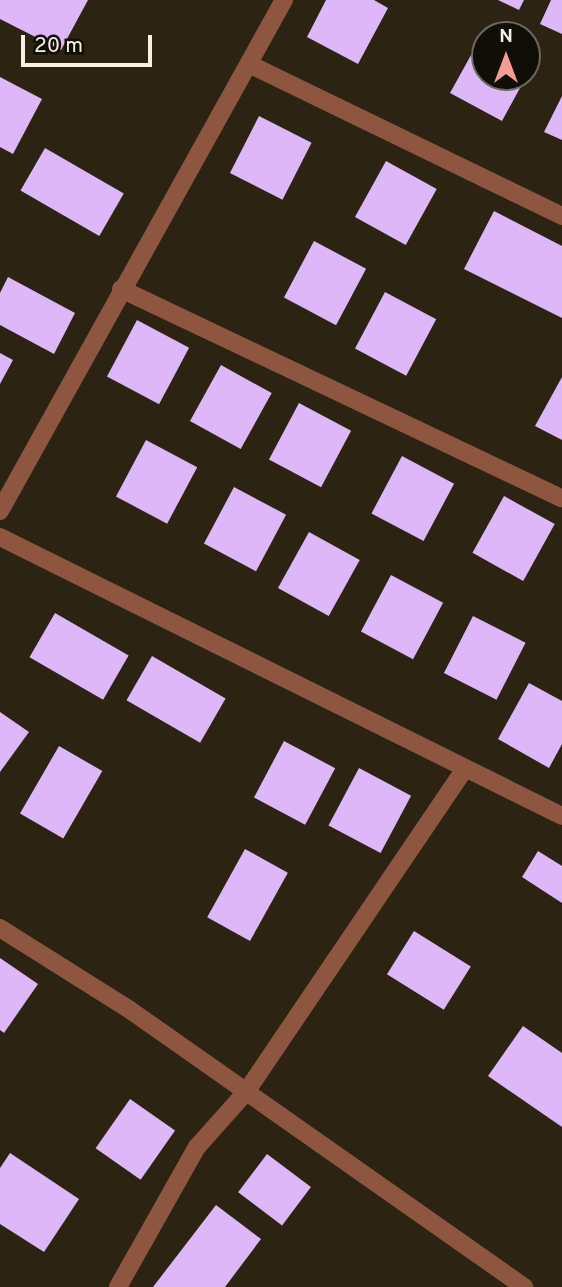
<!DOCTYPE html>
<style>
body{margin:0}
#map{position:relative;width:562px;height:1287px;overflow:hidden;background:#2c2313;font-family:Overpass,sans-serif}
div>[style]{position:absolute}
.building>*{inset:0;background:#ddb7f8;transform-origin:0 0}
.minor>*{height:18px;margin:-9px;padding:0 9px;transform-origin:9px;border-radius:9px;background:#8e5641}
.tertiary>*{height:18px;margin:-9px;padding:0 9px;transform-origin:9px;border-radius:9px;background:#8e5641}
span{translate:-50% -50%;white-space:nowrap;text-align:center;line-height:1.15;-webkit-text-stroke:7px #110d07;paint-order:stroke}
.north{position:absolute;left:471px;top:21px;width:70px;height:70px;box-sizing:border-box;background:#110d07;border:2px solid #6d6860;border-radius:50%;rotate:0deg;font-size:19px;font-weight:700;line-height:28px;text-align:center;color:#f6f0e5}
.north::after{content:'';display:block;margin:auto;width:24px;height:32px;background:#f59c94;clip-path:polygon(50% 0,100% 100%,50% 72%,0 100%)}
.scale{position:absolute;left:21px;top:35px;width:131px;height:32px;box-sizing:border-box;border:4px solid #f6f0e5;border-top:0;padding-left:9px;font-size:21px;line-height:24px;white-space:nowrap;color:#f6f0e5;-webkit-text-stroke:5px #110d07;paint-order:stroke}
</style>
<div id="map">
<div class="building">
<i style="clip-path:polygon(0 0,88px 0,61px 50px,0 19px)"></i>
<i style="clip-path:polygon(326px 0,374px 0,388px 8px,358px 64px,307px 37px)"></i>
<i style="clip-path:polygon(498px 0,524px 0,519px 10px)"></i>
<i style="clip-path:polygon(551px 0,562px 0,562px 34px,540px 24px)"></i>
<i style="clip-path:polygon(481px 37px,485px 39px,485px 77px,526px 77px,502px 121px,450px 93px)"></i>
<i style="clip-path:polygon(0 77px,42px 99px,13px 154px,0 147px)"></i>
<i style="clip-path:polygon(562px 96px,562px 140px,544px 132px)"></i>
<i style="left:259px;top:116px;width:59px;height:64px;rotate:27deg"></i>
<i style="left:45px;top:148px;width:91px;height:49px;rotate:30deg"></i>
<i style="left:386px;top:161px;width:58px;height:64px;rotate:29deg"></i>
<i style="clip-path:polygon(494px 211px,562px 246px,562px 318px,464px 269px)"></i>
<i style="left:314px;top:241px;width:59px;height:64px;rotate:28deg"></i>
<i style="clip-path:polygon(8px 277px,75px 313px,54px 354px,0 325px,0 293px)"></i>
<i style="left:385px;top:292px;width:58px;height:64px;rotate:28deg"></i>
<i style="left:137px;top:320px;width:59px;height:64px;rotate:28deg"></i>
<i style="clip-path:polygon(0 353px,13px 360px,0 384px)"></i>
<i style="left:221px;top:365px;width:58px;height:64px;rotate:29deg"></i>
<i style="clip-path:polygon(562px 377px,562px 440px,535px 426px)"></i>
<i style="left:299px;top:403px;width:59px;height:64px;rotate:28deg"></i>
<i style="left:146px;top:440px;width:58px;height:64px;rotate:28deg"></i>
<i style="left:402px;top:456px;width:59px;height:65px;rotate:28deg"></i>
<i style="left:234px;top:487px;width:59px;height:64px;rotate:28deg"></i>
<i style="left:504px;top:496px;width:58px;height:65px;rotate:29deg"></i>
<i style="left:309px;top:532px;width:58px;height:64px;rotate:29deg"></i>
<i style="left:391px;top:575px;width:59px;height:64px;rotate:28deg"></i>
<i style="left:55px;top:613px;width:85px;height:51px;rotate:30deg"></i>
<i style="left:473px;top:616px;width:59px;height:64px;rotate:27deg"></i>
<i style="left:152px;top:656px;width:85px;height:51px;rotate:30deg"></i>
<i style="clip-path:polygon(529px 683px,562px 701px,562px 744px,549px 768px,498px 739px)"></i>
<i style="clip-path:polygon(0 712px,29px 732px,0 772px)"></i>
<i style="left:284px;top:741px;width:58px;height:64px;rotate:28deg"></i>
<i style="left:59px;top:746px;width:50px;height:78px;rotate:30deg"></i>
<i style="left:359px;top:768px;width:59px;height:65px;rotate:28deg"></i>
<i style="left:245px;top:849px;width:49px;height:78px;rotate:29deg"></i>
<i style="clip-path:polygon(538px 851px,562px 866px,562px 903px,522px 877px)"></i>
<i style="left:414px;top:931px;width:67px;height:51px;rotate:32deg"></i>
<i style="clip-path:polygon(0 958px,38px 984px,4px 1033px,0 1030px)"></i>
<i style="clip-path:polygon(523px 1026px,562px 1053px,562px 1127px,488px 1076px)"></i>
<i style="left:130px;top:1099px;width:55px;height:60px;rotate:35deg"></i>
<i style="clip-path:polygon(10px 1153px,79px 1199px,44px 1252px,0 1224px,0 1168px)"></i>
<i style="left:267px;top:1154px;width:55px;height:48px;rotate:37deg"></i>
<i style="clip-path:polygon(216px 1205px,261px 1239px,225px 1287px,153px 1287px)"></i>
</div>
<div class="minor">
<i style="left:249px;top:64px;width:348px;rotate:25.9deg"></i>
<i style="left:121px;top:289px;width:488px;rotate:25.4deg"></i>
<i style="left:0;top:511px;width:585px;rotate:-60.94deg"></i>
<i style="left:0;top:537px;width:627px;rotate:26.4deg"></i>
<i style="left:118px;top:1287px;width:161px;rotate:-60.6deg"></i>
<i style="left:197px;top:1147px;width:74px;rotate:-48.3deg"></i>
<i style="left:246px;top:1092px;width:390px;rotate:-55.9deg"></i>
</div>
<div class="tertiary">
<i style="left:0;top:928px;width:154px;rotate:32.2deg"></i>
<i style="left:130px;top:1010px;width:482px;rotate:35.1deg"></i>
</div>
<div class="north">N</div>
<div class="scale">20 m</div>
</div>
